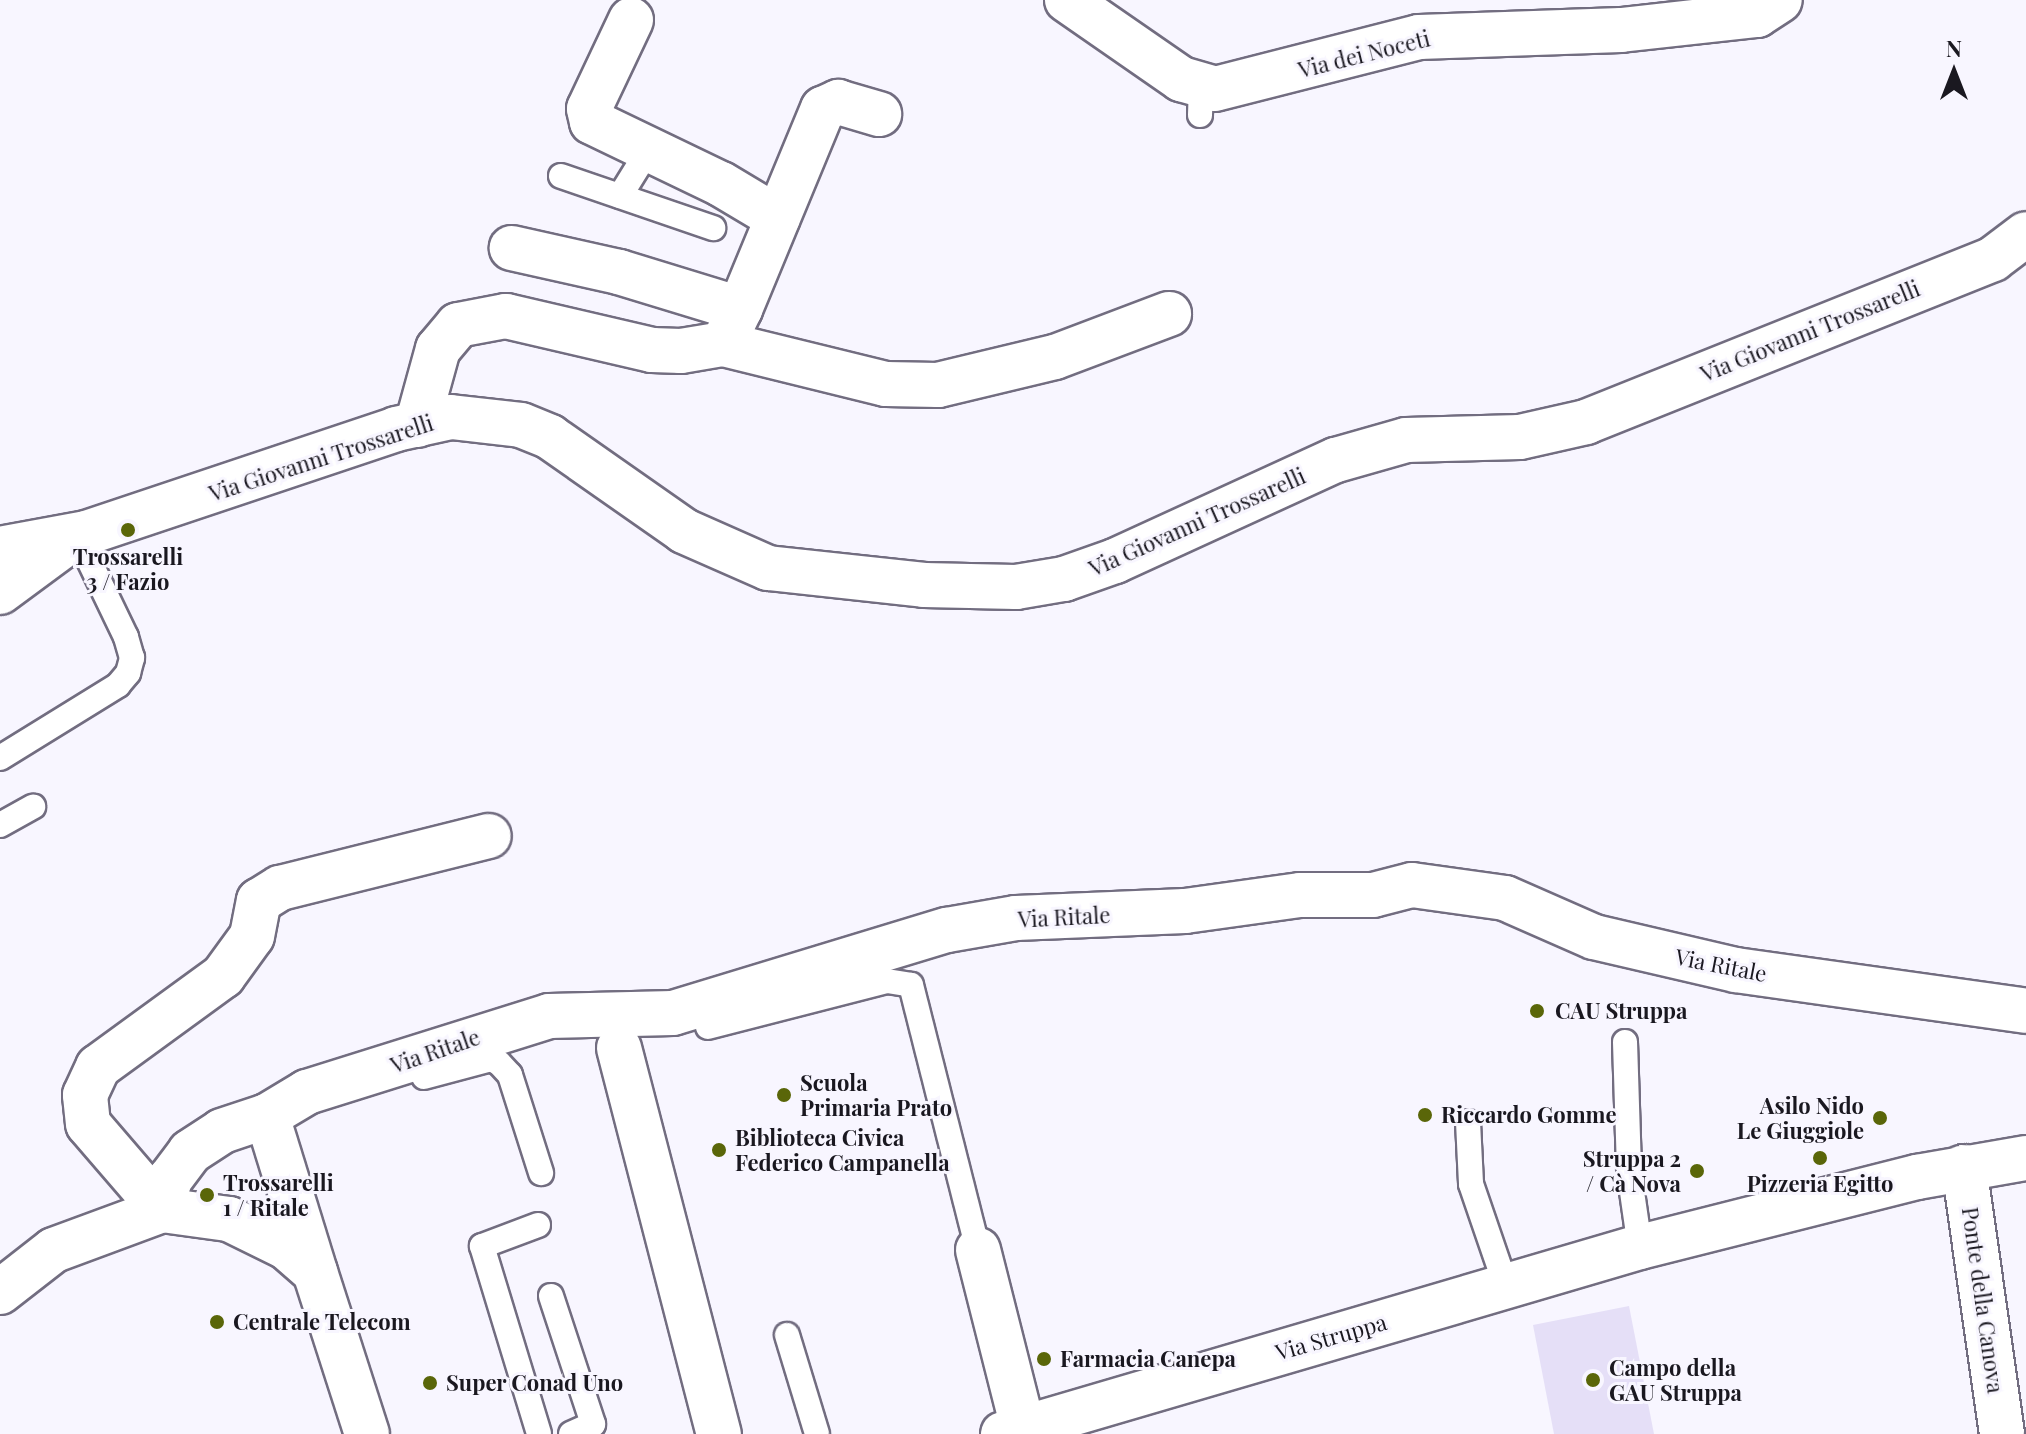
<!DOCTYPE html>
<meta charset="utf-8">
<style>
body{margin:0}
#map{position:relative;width:2026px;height:1434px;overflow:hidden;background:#f8f6ff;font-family:"Playfair Display",serif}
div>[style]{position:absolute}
.green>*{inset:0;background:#e5dff7}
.roads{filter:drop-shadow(2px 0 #726d80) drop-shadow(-2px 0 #726d80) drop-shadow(0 2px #726d80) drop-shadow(0 -2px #726d80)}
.lane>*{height:24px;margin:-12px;padding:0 12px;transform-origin:12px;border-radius:12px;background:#fff}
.street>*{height:44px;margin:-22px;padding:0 22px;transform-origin:22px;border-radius:22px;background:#fff}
.secondary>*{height:44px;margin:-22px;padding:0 22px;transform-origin:22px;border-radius:22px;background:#fff}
.dots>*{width:22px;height:22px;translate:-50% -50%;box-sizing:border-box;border:4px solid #f8f6ff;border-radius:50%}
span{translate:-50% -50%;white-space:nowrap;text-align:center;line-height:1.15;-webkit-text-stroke:6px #f8f6ff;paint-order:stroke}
.street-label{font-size:22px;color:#1a1820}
.poi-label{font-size:22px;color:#1a1820;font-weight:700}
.left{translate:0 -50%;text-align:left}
.right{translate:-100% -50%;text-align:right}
.north{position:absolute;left:1914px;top:32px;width:80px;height:80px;-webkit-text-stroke:6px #f8f6ff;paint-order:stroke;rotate:0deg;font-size:22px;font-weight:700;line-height:32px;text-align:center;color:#1a1820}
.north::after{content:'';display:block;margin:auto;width:28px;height:36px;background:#1a1820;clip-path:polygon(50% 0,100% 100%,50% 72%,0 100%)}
</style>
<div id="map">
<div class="green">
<i style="clip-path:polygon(1629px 1306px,1654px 1434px,1554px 1434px,1533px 1325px)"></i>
</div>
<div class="roads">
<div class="lane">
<i style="left:1200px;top:115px;width:29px;rotate:-88deg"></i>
<i style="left:561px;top:176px;width:161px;rotate:18.9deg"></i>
<i style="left:620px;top:196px;width:55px;rotate:-58.3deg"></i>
<i style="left:0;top:758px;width:139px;rotate:-31.7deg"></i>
<i style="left:118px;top:685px;width:16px;rotate:-50deg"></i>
<i style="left:128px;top:673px;width:16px;rotate:-75deg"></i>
<i style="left:132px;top:658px;width:22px;rotate:-106deg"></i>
<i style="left:126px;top:637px;width:113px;rotate:-115.7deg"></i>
<i style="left:0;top:825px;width:38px;rotate:-29deg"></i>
<i style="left:708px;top:1027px;width:185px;rotate:-14.4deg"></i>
<i style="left:887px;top:981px;width:24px;rotate:9deg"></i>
<i style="left:911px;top:985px;width:273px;rotate:75.8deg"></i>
<i style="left:1625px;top:1042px;width:129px;rotate:88.2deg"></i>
<i style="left:1629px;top:1171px;width:77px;rotate:81.8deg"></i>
<i style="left:424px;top:1077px;width:69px;rotate:-15deg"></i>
<i style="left:491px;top:1059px;width:9px;rotate:27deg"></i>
<i style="left:499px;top:1063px;width:16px;rotate:47deg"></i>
<i style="left:510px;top:1075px;width:103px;rotate:72.4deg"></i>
<i style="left:1468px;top:1122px;width:62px;rotate:87.2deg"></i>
<i style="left:1471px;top:1184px;width:108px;rotate:71.1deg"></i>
<i style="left:538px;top:1225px;width:60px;rotate:159.4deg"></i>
<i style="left:482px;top:1246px;width:196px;rotate:73.1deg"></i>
<i style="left:551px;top:1296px;width:135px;rotate:71.8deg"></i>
<i style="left:593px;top:1424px;width:24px;rotate:156deg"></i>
<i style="left:787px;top:1335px;width:103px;rotate:73.1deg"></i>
</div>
<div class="street">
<i style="left:1067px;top:0;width:139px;rotate:34.7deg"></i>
<i style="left:1181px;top:79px;width:35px;rotate:16deg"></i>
<i style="left:1215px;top:89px;width:211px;rotate:-14.3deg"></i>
<i style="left:1419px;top:37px;width:202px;rotate:-2deg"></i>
<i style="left:1621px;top:30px;width:137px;rotate:-6.3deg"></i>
<i style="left:1757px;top:15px;width:27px;rotate:-33deg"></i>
<i style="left:631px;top:20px;width:98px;rotate:115.3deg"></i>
<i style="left:589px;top:109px;width:13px;rotate:77deg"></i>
<i style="left:592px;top:122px;width:143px;rotate:25.7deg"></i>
<i style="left:721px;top:184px;width:66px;rotate:30.8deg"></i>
<i style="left:740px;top:309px;width:217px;rotate:-67.5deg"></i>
<i style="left:823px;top:109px;width:17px;rotate:-25deg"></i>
<i style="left:838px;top:102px;width:43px;rotate:16.3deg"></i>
<i style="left:723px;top:344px;width:168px;rotate:13.8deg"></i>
<i style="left:886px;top:384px;width:52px;rotate:1.1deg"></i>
<i style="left:938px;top:385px;width:120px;rotate:-13.5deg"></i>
<i style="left:1055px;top:357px;width:122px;rotate:-20.7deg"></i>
<i style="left:417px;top:425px;width:79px;rotate:-74.6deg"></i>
<i style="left:438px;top:349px;width:31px;rotate:-50deg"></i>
<i style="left:458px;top:325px;width:49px;rotate:-10.6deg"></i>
<i style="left:506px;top:316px;width:150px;rotate:13.1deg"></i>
<i style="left:652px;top:350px;width:29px;rotate:2deg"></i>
<i style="left:681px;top:351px;width:43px;rotate:-9.5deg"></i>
<i style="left:723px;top:344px;width:39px;rotate:-64deg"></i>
<i style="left:740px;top:309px;width:127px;rotate:-163deg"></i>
<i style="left:619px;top:272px;width:110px;rotate:-167.4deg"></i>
<i style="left:0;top:549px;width:87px;rotate:-10.5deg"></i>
<i style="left:86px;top:533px;width:327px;rotate:-18.5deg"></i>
<i style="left:396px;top:429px;width:56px;rotate:-12.3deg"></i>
<i style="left:451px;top:417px;width:70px;rotate:6.5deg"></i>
<i style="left:521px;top:425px;width:31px;rotate:22deg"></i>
<i style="left:550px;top:437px;width:164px;rotate:35deg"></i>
<i style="left:684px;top:531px;width:92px;rotate:23.8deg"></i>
<i style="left:768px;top:568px;width:157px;rotate:6.2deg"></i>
<i style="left:924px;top:585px;width:92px;rotate:1.2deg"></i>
<i style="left:1016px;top:587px;width:49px;rotate:-9.5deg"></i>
<i style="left:1064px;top:579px;width:54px;rotate:-19.4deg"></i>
<i style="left:1115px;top:561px;width:243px;rotate:-24.6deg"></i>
<i style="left:1336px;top:460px;width:73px;rotate:-15.9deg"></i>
<i style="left:1406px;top:440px;width:114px;rotate:-1.5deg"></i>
<i style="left:1520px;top:437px;width:68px;rotate:-12.8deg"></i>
<i style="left:1586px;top:422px;width:438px;rotate:-21.8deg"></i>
<i style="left:1993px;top:259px;width:41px;rotate:-37.1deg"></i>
<i style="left:0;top:592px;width:86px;rotate:-36.5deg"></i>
<i style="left:619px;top:1048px;width:399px;rotate:75.5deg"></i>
<i style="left:267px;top:1116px;width:163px;rotate:72.9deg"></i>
<i style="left:162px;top:1210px;width:32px;rotate:-76deg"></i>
<i style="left:170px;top:1179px;width:34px;rotate:-53deg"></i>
<i style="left:190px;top:1152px;width:38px;rotate:-33deg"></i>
<i style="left:222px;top:1131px;width:47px;rotate:-18.4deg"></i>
<i style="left:267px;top:1116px;width:47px;rotate:-31deg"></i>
<i style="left:307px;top:1092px;width:254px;rotate:-17.4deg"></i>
<i style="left:549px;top:1016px;width:124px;rotate:-1.4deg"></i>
<i style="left:673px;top:1013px;width:286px;rotate:-16.9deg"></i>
<i style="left:947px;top:930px;width:70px;rotate:-9.9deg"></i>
<i style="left:1016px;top:918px;width:169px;rotate:-2.4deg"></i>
<i style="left:1185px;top:911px;width:116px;rotate:-7.9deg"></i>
<i style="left:1300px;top:895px;width:73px"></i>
<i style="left:1373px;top:895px;width:40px;rotate:-14.4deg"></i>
<i style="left:1412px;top:885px;width:94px;rotate:8deg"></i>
<i style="left:1505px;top:898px;width:97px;rotate:23.7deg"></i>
<i style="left:1594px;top:937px;width:146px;rotate:13.1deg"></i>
<i style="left:1736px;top:970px;width:293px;rotate:8deg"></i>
<i style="left:162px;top:1210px;width:113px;rotate:-130.7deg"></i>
<i style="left:88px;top:1124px;width:29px;rotate:-96deg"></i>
<i style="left:85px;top:1095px;width:31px;rotate:-65deg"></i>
<i style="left:98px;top:1067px;width:155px;rotate:-36.1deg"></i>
<i style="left:223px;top:976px;width:49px;rotate:-54.1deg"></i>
<i style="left:252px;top:936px;width:36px;rotate:-79deg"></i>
<i style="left:259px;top:901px;width:25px;rotate:-32deg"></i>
<i style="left:280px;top:888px;width:215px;rotate:-14deg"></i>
<i style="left:978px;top:1250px;width:184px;rotate:75.8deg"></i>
<i style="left:0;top:1292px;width:68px;rotate:-37.9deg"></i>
<i style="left:54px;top:1250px;width:115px;rotate:-20.3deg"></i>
<i style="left:162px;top:1210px;width:68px;rotate:7.7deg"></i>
<i style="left:229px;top:1219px;width:64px;rotate:26.2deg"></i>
<i style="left:286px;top:1247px;width:38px;rotate:41deg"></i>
<i style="left:315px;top:1272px;width:170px;rotate:72.2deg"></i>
</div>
<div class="secondary">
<i style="left:1964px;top:1167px;width:270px;rotate:81.9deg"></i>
<i style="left:1003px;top:1434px;width:664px;rotate:-16.36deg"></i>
<i style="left:1640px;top:1247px;width:286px;rotate:-14.2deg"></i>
<i style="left:1917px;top:1177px;width:111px;rotate:-9.9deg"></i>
</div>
</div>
<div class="dots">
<i style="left:128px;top:530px;background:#5a6609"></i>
<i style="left:1537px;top:1011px;background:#5a6609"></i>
<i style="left:784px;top:1095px;background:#5a6609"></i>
<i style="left:1425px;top:1115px;background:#5a6609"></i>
<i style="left:1880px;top:1118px;background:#5a6609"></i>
<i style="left:719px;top:1150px;background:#5a6609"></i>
<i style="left:1820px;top:1158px;background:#5a6609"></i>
<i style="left:1697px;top:1171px;background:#5a6609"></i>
<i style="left:207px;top:1195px;background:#5a6609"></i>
<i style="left:217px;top:1322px;background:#5a6609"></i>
<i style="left:1044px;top:1359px;background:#5a6609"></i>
<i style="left:1593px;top:1380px;background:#5a6609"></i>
<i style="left:430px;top:1383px;background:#5a6609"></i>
</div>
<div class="street-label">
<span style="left:1364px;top:54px;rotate:-14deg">Via dei Noceti</span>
<span style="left:1810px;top:331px;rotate:-22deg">Via Giovanni Trossarelli</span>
<span style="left:321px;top:458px;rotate:-18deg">Via Giovanni Trossarelli</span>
<span style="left:1197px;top:522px;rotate:-24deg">Via Giovanni Trossarelli</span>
<span style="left:1064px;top:917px;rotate:-3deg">Via Ritale</span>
<span style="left:1721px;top:965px;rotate:11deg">Via Ritale</span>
<span style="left:435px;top:1051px;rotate:-19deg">Via Ritale</span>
<span style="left:1983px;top:1300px;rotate:82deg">Ponte della Canova</span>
<span style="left:1331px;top:1337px;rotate:-16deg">Via Struppa</span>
</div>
<div class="poi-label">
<span style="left:128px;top:569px">Trossarelli<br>3 / Fazio</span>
<span class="left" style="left:1555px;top:1011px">CAU Struppa</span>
<span class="left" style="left:800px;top:1095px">Scuola<br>Primaria Prato</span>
<span class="right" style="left:1864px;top:1118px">Asilo Nido<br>Le Giuggiole</span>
<span class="left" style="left:1441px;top:1115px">Riccardo Gomme</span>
<span class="left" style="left:735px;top:1150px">Biblioteca Civica<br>Federico Campanella</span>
<span class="right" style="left:1681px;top:1171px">Struppa 2<br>/ Cà Nova</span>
<span class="left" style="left:223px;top:1195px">Trossarelli<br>1 / Ritale</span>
<span style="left:1820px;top:1184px">Pizzeria Egitto</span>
<span class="left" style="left:233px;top:1322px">Centrale Telecom</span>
<span class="left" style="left:1060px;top:1359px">Farmacia Canepa</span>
<span class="left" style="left:1609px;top:1380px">Campo della<br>GAU Struppa</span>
<span class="left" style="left:446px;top:1383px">Super Conad Uno</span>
</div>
<div class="north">N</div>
</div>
